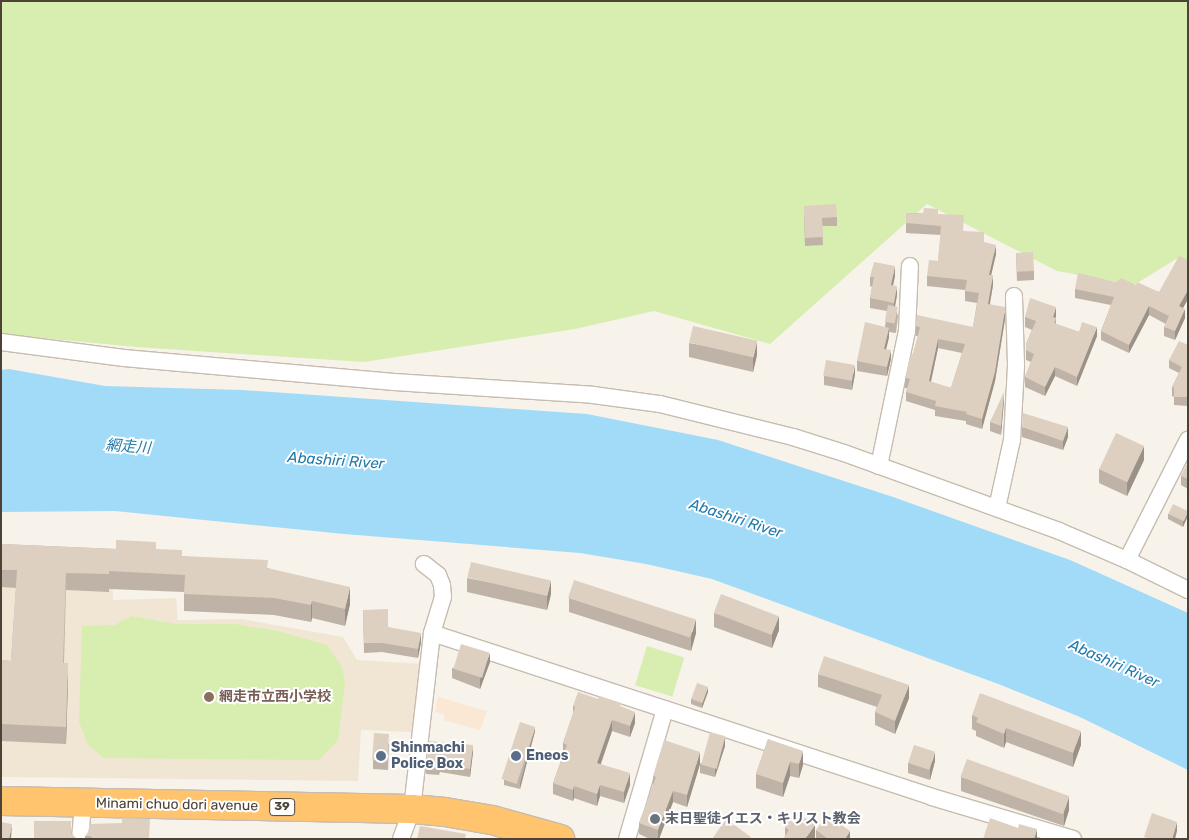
<!DOCTYPE html>
<meta charset="utf-8">
<style>
body{margin:0}
#map{position:relative;width:1189px;height:840px;overflow:hidden;background:#f7f2ea;font-family:Rubik,"Noto Sans JP",sans-serif}
div>[style]{position:absolute}
.commercial>*{inset:0;background:#fae7d4}
.education>*{inset:0;background:#f1e6d3}
.green>*{inset:0;background:#d7eeb0;transform-origin:0 0}
.water>*{inset:0;background:#a2dbf8}
.roads{filter:drop-shadow(1px 0 #c6bcaf) drop-shadow(-1px 0 #c6bcaf) drop-shadow(0 1px #c6bcaf) drop-shadow(0 -1px #c6bcaf)}
.street>*{height:16px;margin:-8px;padding:0 8px;transform-origin:8px;border-radius:8px;background:#fff}
.highway>*{height:28px;margin:-14px;padding:0 14px;transform-origin:14px;border-radius:14px;background:#ffc46d}
.wall>*{inset:0;background:#beb3a6}
.shaded-wall>*{inset:0;background:#9b9287}
.building>*{inset:0;background:#ddd0c1;transform-origin:0 0}
.dots>*{width:14px;height:14px;translate:-50% -50%;box-sizing:border-box;border:2px solid #fff;border-radius:50%}
span{translate:-50% -50%;white-space:nowrap;text-align:center;line-height:1.15;-webkit-text-stroke:4px #fff;paint-order:stroke}
.shield-label span{padding:1px 4px;background:#fff;border:1px solid;border-radius:4px;-webkit-text-stroke-width:0}
.shield-label{font-size:12px;color:#4c4237;font-weight:700}
.education-label{font-size:14px;color:#785e54;font-weight:700}
.left{translate:0 -50%;text-align:left}
.service-label{font-size:14px;color:#4e5e75;font-weight:700}
.street-label{font-size:14px;color:#4c4237}
.worship-label{font-size:14px;color:#5b616d;font-weight:700}
.water-label{font-size:15px;color:#207aaa;font-style:italic}
.frame{position:absolute;inset:0;border:2px solid #4c4237;pointer-events:none}
</style>
<div id="map">
<div class="commercial">
<i style="clip-path:polygon(438px 697px,487px 711px,480px 730px,443px 720px,445px 715px,435px 712px)"></i>
</div>
<div class="education">
<i style="clip-path:polygon(1px 552px,112px 555px,113px 600px,176px 598px,178px 620px,242px 619px,343px 637px,357px 660px,423px 664px,412px 732px,361px 730px,358px 781px,1px 777px)"></i>
</div>
<div class="green">
<i style="clip-path:polygon(1px 1px,1188px 1px,1188px 261px,1176px 259px,1134px 285px,1057px 271px,927px 204px,770px 344px,654px 311px,575px 329px,364px 362px,136px 347px,1px 334px)"></i>
<i style="clip-path:polygon(131px 616px,176px 624px,234px 624px,278px 631px,327px 645px,342px 667px,345px 683px,338px 740px,319px 760px,104px 758px,88px 745px,79px 722px,82px 626px,115px 625px)"></i>
<i style="left:647px;top:646px;width:39px;height:41px;rotate:17deg"></i>
</div>
<div class="water">
<i style="clip-path:polygon(9px 369px,105px 386px,242px 390px,587px 414px,718px 440px,893px 497px,1070px 560px,1188px 613px,1188px 770px,1080px 717px,1001px 685px,712px 579px,646px 564px,580px 553px,344px 534px,115px 511px,1px 512px,1px 370px)"></i>
</div>
<div class="roads">
<div class="street">
<i style="left:1px;top:342px;width:124px;rotate:7.4deg"></i>
<i style="left:124px;top:358px;width:271px;rotate:5.1deg"></i>
<i style="left:394px;top:382px;width:199px;rotate:3.7deg"></i>
<i style="left:593px;top:395px;width:68px;rotate:7.7deg"></i>
<i style="left:660px;top:404px;width:137px;rotate:13.9deg"></i>
<i style="left:793px;top:437px;width:53px;rotate:17.4deg"></i>
<i style="left:844px;top:453px;width:229px;rotate:19.9deg"></i>
<i style="left:1059px;top:531px;width:74px;rotate:23.1deg"></i>
<i style="left:1127px;top:560px;width:68px;rotate:26.2deg"></i>
<i style="left:879px;top:466px;width:138px;rotate:-78.3deg"></i>
<i style="left:907px;top:331px;width:65px;rotate:-87.4deg"></i>
<i style="left:997px;top:508px;width:70px;rotate:-77.6deg"></i>
<i style="left:1012px;top:440px;width:75px;rotate:-86.9deg"></i>
<i style="left:1016px;top:365px;width:69px;rotate:-91.7deg"></i>
<i style="left:1127px;top:560px;width:135px;rotate:-63.1deg"></i>
<i style="left:432px;top:633px;width:245px;rotate:18.1deg"></i>
<i style="left:80px;top:839px;width:36px;rotate:-85deg"></i>
<i style="left:401px;top:839px;width:32px;rotate:-70deg"></i>
<i style="left:412px;top:809px;width:177px;rotate:-83.5deg"></i>
<i style="left:432px;top:633px;width:38px;rotate:-73deg"></i>
<i style="left:443px;top:597px;width:12px;rotate:-95deg"></i>
<i style="left:442px;top:585px;width:11px;rotate:-112deg"></i>
<i style="left:438px;top:575px;width:18px;rotate:-142deg"></i>
<i style="left:627px;top:839px;width:135px;rotate:-73.7deg"></i>
<i style="left:665px;top:709px;width:281px;rotate:18.2deg"></i>
<i style="left:932px;top:797px;width:147px;rotate:16.6deg"></i>
</div>
<div class="highway">
<i style="left:1px;top:801px;width:411px;rotate:1.1deg"></i>
<i style="left:412px;top:809px;width:33px;rotate:5deg"></i>
<i style="left:445px;top:812px;width:48px;rotate:9.7deg"></i>
<i style="left:492px;top:820px;width:71px;rotate:15.6deg"></i>
</div>
</div>
<div class="wall">
<i style="clip-path:polygon(evenodd,906px 213px,938px 214px,964px 231px,984px 242px,996px 254px,991px 275px,993px 285px,990px 304px,1005px 319px,995px 381px,982px 429px,966px 424px,966px 421px,935px 416px,935px 410px,906px 401px,906px 392px,907px 388px,905px 388px,905px 378px,913px 354px,918px 336px,916px 336px,916px 326px,973px 327px,977px 303px,965px 301px,965px 290px,927px 286px,927px 276px,938px 261px,941px 235px,906px 233px,906px 213px,938px 348px,962px 353px,951px 388px,931px 382px,938px 348px)"></i>
<i style="clip-path:polygon(804px 214px,837px 217px,837px 226px,822px 226px,823px 245px,805px 246px)"></i>
<i style="clip-path:polygon(1016px 253px,1034px 271px,1034px 280px,1017px 281px)"></i>
<i style="clip-path:polygon(1188px 260px,1188px 299px,1183px 308px,1185px 318px,1175px 340px,1164px 336px,1164px 327px,1166px 324px,1149px 315px,1129px 353px,1101px 340px,1101px 331px,1111px 305px,1075px 298px,1075px 289px,1116px 282px,1159px 292px)"></i>
<i style="clip-path:polygon(895px 276px,893px 285px,897px 295px,895px 306px,898px 316px,896px 333px,889px 332px,889px 337px,886px 349px,891px 359px,887px 376px,857px 371px,857px 361px,885px 327px,887px 311px,870px 308px,870px 298px,872px 287px,870px 286px,870px 277px)"></i>
<i style="clip-path:polygon(1056px 316px,1056px 324px,1079px 332px,1097px 336px,1077px 386px,1055px 376px,1045px 396px,1025px 387px,1025px 377px,1031px 362px,1026px 360px,1026px 344px,1032px 330px,1025px 327px,1025px 317px)"></i>
<i style="clip-path:polygon(689px 343px,757px 355px,753px 372px,689px 357px)"></i>
<i style="clip-path:polygon(1188px 345px,1188px 406px,1174px 405px,1174px 397px,1172px 396px,1172px 387px,1179px 373px,1169px 368px,1169px 360px)"></i>
<i style="clip-path:polygon(855px 374px,852px 390px,824px 385px,824px 376px)"></i>
<i style="clip-path:polygon(1004px 400px,1001px 435px,990px 431px,990px 422px)"></i>
<i style="clip-path:polygon(1022px 427px,1068px 437px,1063px 450px,1022px 437px)"></i>
<i style="clip-path:polygon(1144px 460px,1127px 496px,1099px 483px,1099px 469px)"></i>
<i style="clip-path:polygon(1188px 463px,1188px 489px,1181px 485px,1181px 476px)"></i>
<i style="clip-path:polygon(1188px 511px,1183px 527px,1168px 519px,1168px 514px)"></i>
<i style="clip-path:polygon(1px 544px,116px 549px,156px 549px,182px 556px,268px 568px,350px 604px,345px 626px,312px 618px,311px 622px,274px 615px,184px 611px,184px 592px,109px 589px,109px 592px,66px 590px,64px 663px,68px 680px,66px 744px,1px 741px,1px 660px,11px 661px,16px 588px,1px 587px)"></i>
<i style="clip-path:polygon(467px 578px,551px 594px,547px 610px,467px 592px)"></i>
<i style="clip-path:polygon(569px 598px,696px 633px,691px 651px,569px 612px)"></i>
<i style="clip-path:polygon(363px 610px,388px 627px,421px 642px,418px 658px,382px 652px,364px 653px)"></i>
<i style="clip-path:polygon(714px 613px,779px 630px,772px 648px,714px 627px)"></i>
<i style="clip-path:polygon(490px 662px,480px 689px,452px 678px,452px 668px)"></i>
<i style="clip-path:polygon(818px 674px,909px 698px,895px 734px,875px 725px,875px 712px,877px 707px,818px 687px)"></i>
<i style="clip-path:polygon(708px 692px,702px 708px,691px 704px,691px 699px)"></i>
<i style="clip-path:polygon(573px 706px,621px 707px,635px 723px,630px 737px,612px 731px,601px 764px,630px 785px,624px 803px,600px 796px,597px 806px,574px 798px,573px 801px,553px 794px,553px 783px,563px 755px,563px 743px,573px 714px)"></i>
<i style="clip-path:polygon(972px 715px,1081px 745px,1073px 767px,1006px 742px,1004px 748px,976px 736px,976px 731px,972px 729px)"></i>
<i style="clip-path:polygon(535px 731px,520px 789px,504px 785px,504px 780px)"></i>
<i style="clip-path:polygon(768px 739px,803px 765px,799px 778px,790px 776px,783px 797px,756px 788px,756px 774px)"></i>
<i style="clip-path:polygon(389px 743px,388px 770px,373px 769px,373px 760px)"></i>
<i style="clip-path:polygon(725px 746px,715px 777px,700px 773px,700px 764px)"></i>
<i style="clip-path:polygon(473px 752px,470px 777px,440px 772px,439px 775px,426px 774px,426px 767px)"></i>
<i style="clip-path:polygon(935px 761px,930px 780px,908px 773px,908px 763px)"></i>
<i style="clip-path:polygon(700px 764px,687px 807px,673px 802px,659px 839px,650px 839px,639px 834px,639px 823px,653px 786px,653px 776px)"></i>
<i style="clip-path:polygon(961px 777px,1069px 810px,1064px 826px,961px 791px)"></i>
<i style="clip-path:polygon(34px 821px,71px 833px,76px 839px,34px 839px)"></i>
<i style="clip-path:polygon(785px 827px,815px 839px,785px 836px)"></i>
<i style="clip-path:polygon(816px 830px,850px 839px,816px 839px)"></i>
<i style="clip-path:polygon(85px 836px,150px 839px,85px 839px)"></i>
</div>
<div class="shaded-wall">
<i style="clip-path:polygon(996px 245px,996px 254px,989px 284px,989px 275px)"></i>
<i style="clip-path:polygon(895px 266px,895px 276px,891px 294px,891px 285px)"></i>
<i style="clip-path:polygon(993px 275px,993px 285px,988px 313px,988px 304px)"></i>
<i style="clip-path:polygon(897px 286px,897px 295px,894px 312px,894px 303px)"></i>
<i style="clip-path:polygon(1188px 290px,1188px 299px,1179px 315px,1179px 306px)"></i>
<i style="clip-path:polygon(1149px 306px,1149px 315px,1129px 353px,1129px 345px)"></i>
<i style="clip-path:polygon(1056px 307px,1056px 316px,1053px 326px,1053px 317px)"></i>
<i style="clip-path:polygon(1185px 309px,1185px 318px,1175px 340px,1175px 331px)"></i>
<i style="clip-path:polygon(1005px 310px,1005px 319px,995px 381px,982px 429px,982px 419px)"></i>
<i style="clip-path:polygon(1097px 327px,1097px 336px,1077px 386px,1077px 377px)"></i>
<i style="clip-path:polygon(889px 328px,889px 337px,884px 358px,884px 349px)"></i>
<i style="clip-path:polygon(938px 339px,938px 348px,929px 390px,929px 381px)"></i>
<i style="clip-path:polygon(757px 341px,757px 355px,753px 372px,753px 358px)"></i>
<i style="clip-path:polygon(891px 350px,891px 359px,887px 376px,887px 367px)"></i>
<i style="clip-path:polygon(855px 365px,855px 374px,852px 390px,852px 381px)"></i>
<i style="clip-path:polygon(1055px 367px,1055px 376px,1045px 396px,1045px 387px)"></i>
<i style="clip-path:polygon(1004px 392px,1004px 400px,1001px 435px,1001px 426px)"></i>
<i style="clip-path:polygon(1068px 427px,1068px 437px,1063px 450px,1063px 441px)"></i>
<i style="clip-path:polygon(1144px 446px,1144px 460px,1127px 496px,1127px 482px)"></i>
<i style="clip-path:polygon(1188px 512px,1188px 516px,1183px 527px,1183px 522px)"></i>
<i style="clip-path:polygon(551px 580px,551px 594px,547px 610px,547px 596px)"></i>
<i style="clip-path:polygon(350px 587px,350px 604px,345px 626px,345px 609px)"></i>
<i style="clip-path:polygon(312px 601px,312px 618px,311px 622px,311px 605px)"></i>
<i style="clip-path:polygon(779px 616px,779px 630px,772px 648px,772px 634px)"></i>
<i style="clip-path:polygon(696px 619px,696px 633px,691px 651px,691px 637px)"></i>
<i style="clip-path:polygon(421px 633px,421px 642px,418px 658px,418px 649px)"></i>
<i style="clip-path:polygon(490px 653px,490px 662px,480px 689px,480px 679px)"></i>
<i style="clip-path:polygon(68px 663px,68px 680px,66px 744px,66px 727px)"></i>
<i style="clip-path:polygon(909px 685px,909px 698px,895px 734px,895px 721px)"></i>
<i style="clip-path:polygon(708px 687px,708px 692px,702px 708px,702px 703px)"></i>
<i style="clip-path:polygon(635px 712px,635px 723px,630px 737px,630px 726px)"></i>
<i style="clip-path:polygon(612px 720px,612px 731px,597px 774px,597px 763px)"></i>
<i style="clip-path:polygon(535px 727px,535px 731px,520px 789px,520px 784px)"></i>
<i style="clip-path:polygon(1006px 728px,1006px 742px,1004px 748px,1004px 734px)"></i>
<i style="clip-path:polygon(1081px 731px,1081px 745px,1073px 767px,1073px 753px)"></i>
<i style="clip-path:polygon(725px 736px,725px 746px,715px 777px,715px 768px)"></i>
<i style="clip-path:polygon(473px 745px,473px 752px,470px 777px,470px 769px)"></i>
<i style="clip-path:polygon(803px 751px,803px 765px,799px 778px,799px 764px)"></i>
<i style="clip-path:polygon(700px 752px,700px 764px,687px 807px,687px 795px)"></i>
<i style="clip-path:polygon(935px 752px,935px 761px,930px 780px,930px 770px)"></i>
<i style="clip-path:polygon(790px 762px,790px 776px,783px 797px,783px 783px)"></i>
<i style="clip-path:polygon(630px 773px,630px 785px,624px 803px,624px 792px)"></i>
<i style="clip-path:polygon(600px 785px,600px 796px,597px 806px,597px 794px)"></i>
<i style="clip-path:polygon(574px 786px,574px 798px,573px 801px,573px 790px)"></i>
<i style="clip-path:polygon(673px 791px,673px 802px,659px 839px,658px 839px,658px 830px)"></i>
<i style="clip-path:polygon(1069px 796px,1069px 810px,1064px 826px,1064px 812px)"></i>
<i style="clip-path:polygon(1177px 822px,1177px 831px,1175px 839px,1172px 839px)"></i>
<i style="clip-path:polygon(12px 824px,11px 839px,9px 839px)"></i>
<i style="clip-path:polygon(815px 825px,815px 839px,805px 839px)"></i>
<i style="clip-path:polygon(1037px 829px,1037px 839px,1034px 839px)"></i>
<i style="clip-path:polygon(850px 831px,850px 839px,845px 839px)"></i>
</div>
<div class="building">
<i style="clip-path:polygon(836px 204px,837px 217px,822px 218px,823px 237px,805px 238px,804px 206px)"></i>
<i style="clip-path:polygon(evenodd,924px 208px,938px 209px,938px 214px,964px 215px,963px 231px,984px 232px,984px 242px,996px 245px,989px 275px,993px 275px,988px 304px,1005px 307px,1005px 310px,995px 372px,982px 419px,966px 414px,967px 412px,935px 406px,936px 401px,906px 392px,910px 379px,905px 378px,911px 354px,913px 354px,920px 327px,916px 326px,917px 315px,973px 327px,979px 293px,965px 291px,967px 280px,927px 276px,929px 260px,938px 261px,941px 226px,906px 223px,906px 213px,923px 214px,924px 208px,938px 339px,965px 344px,951px 388px,929px 381px,938px 339px)"></i>
<i style="left:1033px;top:252px;width:19px;height:17px;rotate:87deg"></i>
<i style="clip-path:polygon(1179px 256px,1188px 260px,1188px 290px,1179px 306px,1185px 309px,1175px 331px,1164px 327px,1169px 316px,1149px 306px,1129px 345px,1101px 331px,1114px 297px,1075px 289px,1078px 273px,1116px 282px,1121px 278px,1136px 285px,1137px 282px,1159px 292px)"></i>
<i style="clip-path:polygon(874px 262px,895px 266px,891px 285px,897px 286px,894px 303px,870px 298px,874px 277px,870px 277px)"></i>
<i style="clip-path:polygon(1030px 298px,1056px 307px,1053px 317px,1056px 318px,1054px 323px,1079px 332px,1082px 322px,1097px 327px,1077px 377px,1055px 367px,1045px 387px,1025px 377px,1034px 354px,1026px 350px,1026px 344px,1036px 321px,1025px 317px)"></i>
<i style="left:888px;top:305px;width:10px;height:17px;rotate:11deg"></i>
<i style="clip-path:polygon(865px 322px,889px 328px,884px 349px,891px 350px,887px 367px,857px 361px)"></i>
<i style="left:693px;top:326px;width:66px;height:17px;rotate:13deg"></i>
<i style="clip-path:polygon(1179px 341px,1188px 345px,1188px 397px,1174px 397px,1174px 388px,1172px 387px,1182px 367px,1169px 360px)"></i>
<i style="left:826px;top:360px;width:29px;height:16px;rotate:10deg"></i>
<i style="clip-path:polygon(1004px 392px,1001px 426px,990px 422px)"></i>
<i style="clip-path:polygon(1023px 413px,1068px 427px,1063px 441px,1022px 427px)"></i>
<i style="left:1116px;top:433px;width:31px;height:40px;rotate:25deg"></i>
<i style="clip-path:polygon(1188px 463px,1188px 479px,1181px 476px)"></i>
<i style="left:1173px;top:504px;width:17px;height:11px;rotate:25deg"></i>
<i style="clip-path:polygon(116px 540px,156px 542px,156px 549px,182px 550px,182px 556px,268px 560px,267px 568px,350px 587px,345px 609px,312px 601px,311px 605px,274px 598px,184px 594px,185px 575px,109px 571px,109px 574px,66px 573px,63px 663px,68px 663px,66px 727px,1px 724px,1px 660px,11px 661px,17px 570px,1px 570px,1px 544px,116px 549px)"></i>
<i style="left:471px;top:562px;width:82px;height:16px;rotate:13deg"></i>
<i style="left:574px;top:580px;width:128px;height:19px;rotate:18deg"></i>
<i style="left:721px;top:594px;width:62px;height:20px;rotate:21deg"></i>
<i style="clip-path:polygon(388px 609px,388px 627px,421px 633px,418px 649px,382px 643px,364px 643px,363px 610px)"></i>
<i style="left:461px;top:644px;width:30px;height:26px;rotate:17deg"></i>
<i style="clip-path:polygon(824px 656px,909px 685px,895px 721px,875px 712px,882px 695px,818px 674px)"></i>
<i style="left:697px;top:683px;width:12px;height:17px;rotate:20deg"></i>
<i style="clip-path:polygon(578px 692px,598px 699px,599px 696px,621px 703px,620px 706px,635px 712px,630px 726px,612px 720px,597px 763px,630px 773px,624px 792px,600px 785px,597px 794px,574px 786px,573px 790px,553px 783px,567px 745px,563px 743px,575px 707px,573px 706px)"></i>
<i style="clip-path:polygon(980px 693px,1081px 731px,1073px 753px,1006px 728px,1004px 734px,976px 722px,978px 718px,972px 715px)"></i>
<i style="left:520px;top:722px;width:16px;height:60px;rotate:18deg"></i>
<i style="left:710px;top:732px;width:16px;height:34px;rotate:15deg"></i>
<i style="left:374px;top:733px;width:15px;height:27px;rotate:4deg"></i>
<i style="clip-path:polygon(768px 739px,803px 751px,799px 764px,790px 762px,783px 783px,756px 774px)"></i>
<i style="clip-path:polygon(664px 740px,700px 752px,687px 795px,673px 791px,658px 830px,639px 823px,656px 777px,653px 776px)"></i>
<i style="clip-path:polygon(429px 741px,473px 745px,470px 769px,440px 764px,439px 768px,426px 767px)"></i>
<i style="left:914px;top:745px;width:22px;height:19px;rotate:18deg"></i>
<i style="left:967px;top:759px;width:109px;height:19px;rotate:20deg"></i>
<i style="clip-path:polygon(796px 812px,815px 825px,805px 839px,783px 839px,789px 830px,785px 827px)"></i>
<i style="clip-path:polygon(1152px 813px,1177px 822px,1172px 839px,1149px 839px,1144px 837px)"></i>
<i style="clip-path:polygon(827px 815px,850px 831px,845px 839px,828px 839px,816px 830px)"></i>
<i style="clip-path:polygon(122px 818px,150px 819px,149px 839px,134px 838px,134px 839px,92px 839px,92px 836px,85px 836px,88px 832px,90px 824px,122px 823px)"></i>
<i style="clip-path:polygon(990px 818px,1018px 828px,1019px 824px,1037px 829px,1034px 839px,983px 839px)"></i>
<i style="clip-path:polygon(726px 819px,751px 837px,750px 839px,712px 839px)"></i>
<i style="clip-path:polygon(34px 821px,71px 821px,71px 833px,76px 838px,34px 838px)"></i>
<i style="clip-path:polygon(1px 822px,12px 824px,9px 839px,1px 839px)"></i>
<i style="clip-path:polygon(420px 826px,466px 834px,465px 839px,417px 839px)"></i>
</div>
<div class="dots">
<i style="left:209px;top:697px;background:#8d6e63"></i>
<i style="left:381px;top:756px;background:#5c6f8a"></i>
<i style="left:516px;top:756px;background:#5c6f8a"></i>
<i style="left:655px;top:819px;background:#6b7280"></i>
</div>
<div class="shield-label">
<span style="left:282px;top:807px">39</span>
</div>
<div class="education-label">
<span class="left" style="left:219px;top:697px">網走市立西小学校</span>
</div>
<div class="service-label">
<span class="left" style="left:391px;top:756px">Shinmachi<br>Police Box</span>
<span class="left" style="left:526px;top:756px">Eneos</span>
</div>
<div class="street-label">
<span style="left:177px;top:805px;rotate:1deg">Minami chuo dori avenue</span>
</div>
<div class="worship-label">
<span class="left" style="left:665px;top:819px">末日聖徒イエス・キリスト教会</span>
</div>
<div class="water-label">
<span style="left:128px;top:447px;rotate:4deg">網走川</span>
<span style="left:336px;top:461px;rotate:4deg">Abashiri River</span>
<span style="left:736px;top:519px;rotate:18deg">Abashiri River</span>
<span style="left:1114px;top:664px;rotate:24deg">Abashiri River</span>
</div>
<div class="frame"></div>
</div>
